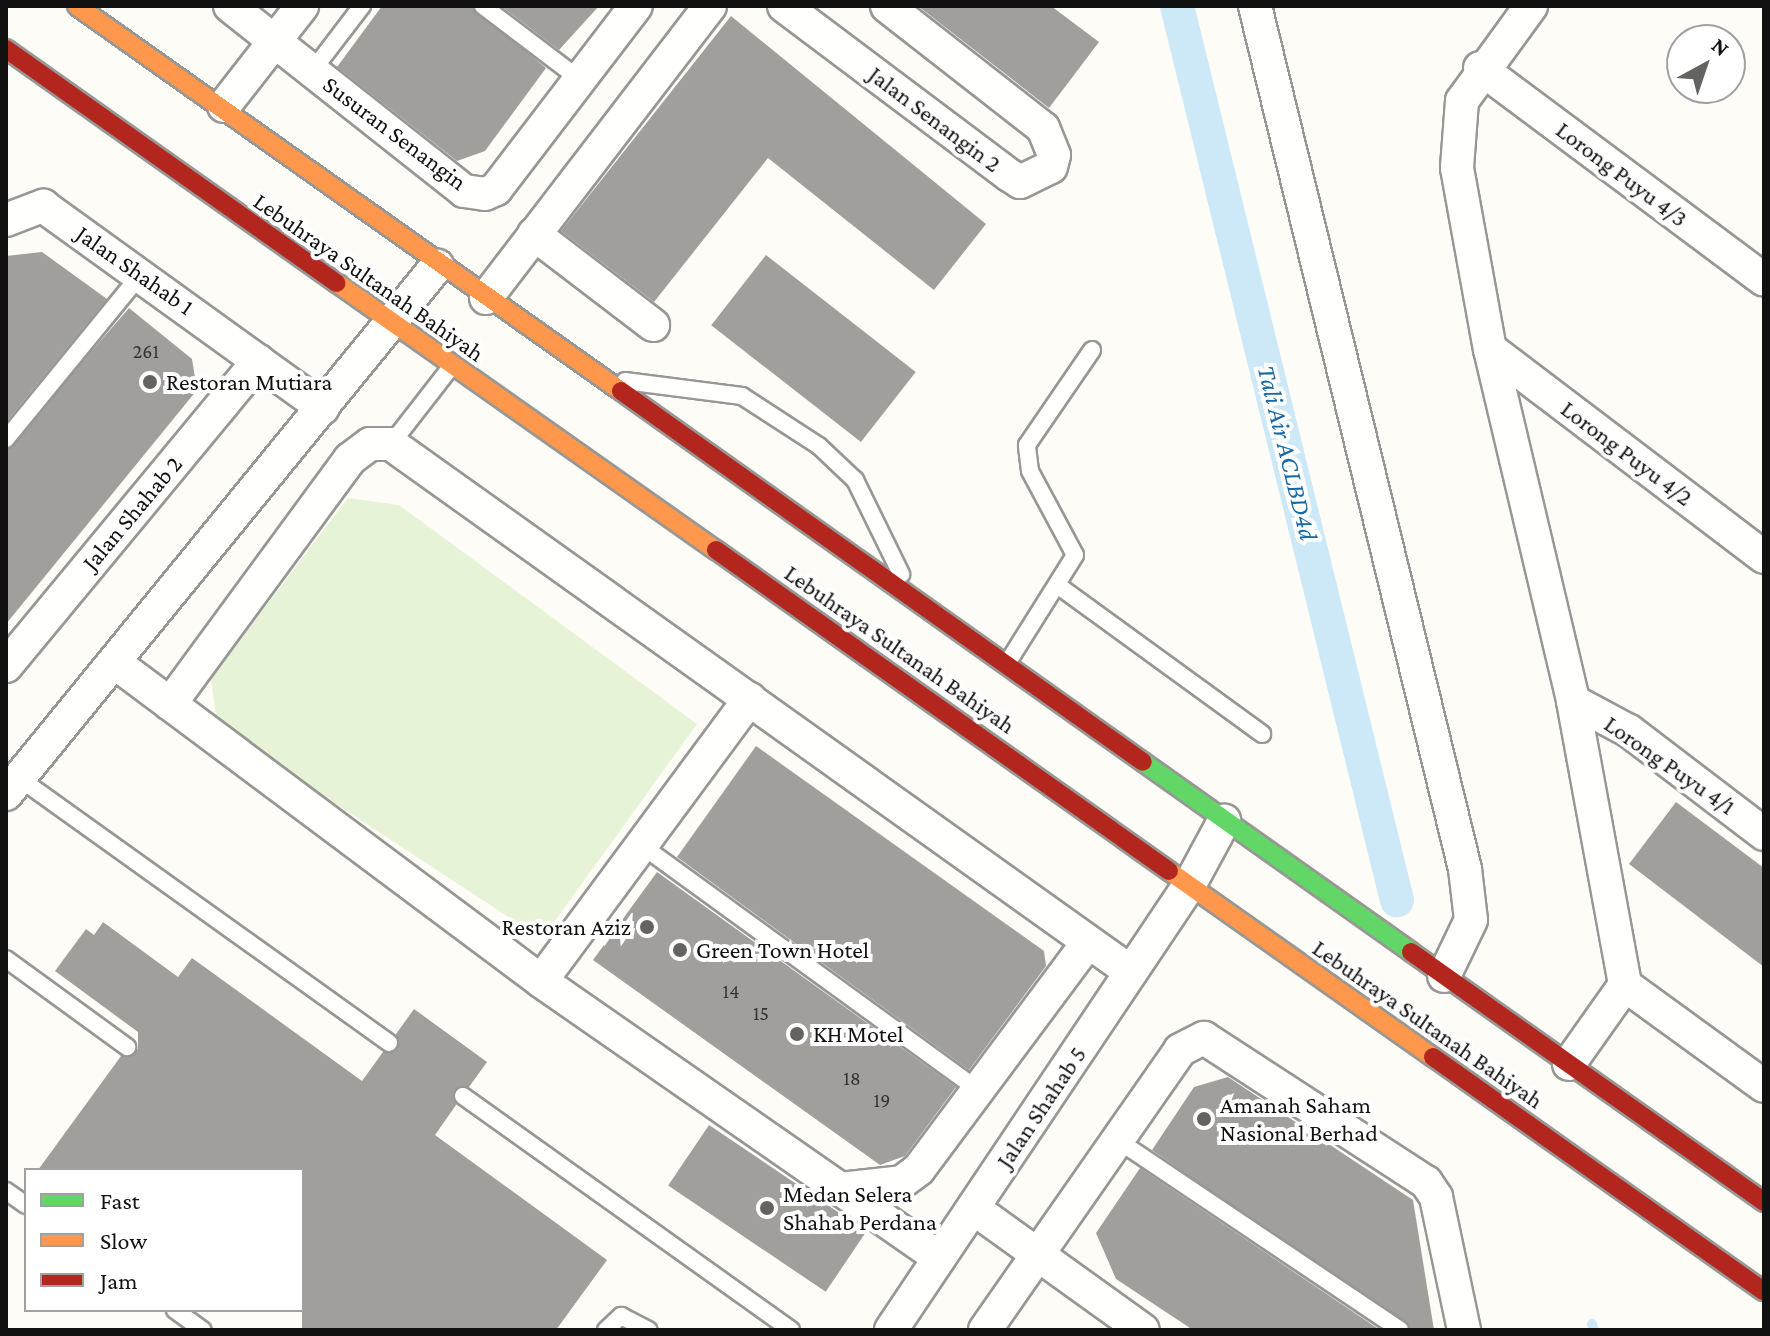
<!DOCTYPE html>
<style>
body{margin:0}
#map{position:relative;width:1770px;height:1336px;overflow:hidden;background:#fdfcf7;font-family:"Crimson Pro",serif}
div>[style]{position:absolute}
.green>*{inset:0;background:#e7f3d7}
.stream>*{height:10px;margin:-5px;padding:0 5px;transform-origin:5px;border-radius:5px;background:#cde8f7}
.canal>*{height:34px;margin:-17px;padding:0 17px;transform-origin:17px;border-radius:17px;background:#cde8f7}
.building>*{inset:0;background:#a19f9c;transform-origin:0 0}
.roads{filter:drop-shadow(2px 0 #979795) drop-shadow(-2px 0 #979795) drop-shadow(0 2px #979795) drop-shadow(0 -2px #979795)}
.lane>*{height:16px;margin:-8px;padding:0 8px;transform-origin:8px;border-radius:8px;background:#fffffe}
.street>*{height:32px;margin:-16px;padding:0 16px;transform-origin:16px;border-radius:16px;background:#fffffe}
.fast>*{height:18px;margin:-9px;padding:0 9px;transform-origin:9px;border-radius:9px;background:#63d668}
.slow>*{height:18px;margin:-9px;padding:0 9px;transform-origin:9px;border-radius:9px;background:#ff974d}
.jam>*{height:18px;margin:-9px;padding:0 9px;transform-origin:9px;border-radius:9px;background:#b3261e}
.dots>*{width:22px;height:22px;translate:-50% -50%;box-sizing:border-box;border:4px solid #fff;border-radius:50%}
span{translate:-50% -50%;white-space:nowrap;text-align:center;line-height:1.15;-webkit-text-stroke:8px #fff;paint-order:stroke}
.number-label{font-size:20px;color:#353434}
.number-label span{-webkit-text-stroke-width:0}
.street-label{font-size:24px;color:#111}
.poi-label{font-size:24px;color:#111}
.left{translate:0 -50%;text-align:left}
.right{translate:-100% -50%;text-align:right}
.water-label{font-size:26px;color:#1768a6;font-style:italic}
.frame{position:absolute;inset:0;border:8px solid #111;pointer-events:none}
.legend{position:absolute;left:24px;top:1168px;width:280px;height:144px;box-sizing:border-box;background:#fff;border:2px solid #a0a0a0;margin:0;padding:10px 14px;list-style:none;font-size:24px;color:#111}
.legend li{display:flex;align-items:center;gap:16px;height:40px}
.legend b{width:40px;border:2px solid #a0a0a0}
.north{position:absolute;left:1666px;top:24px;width:80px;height:80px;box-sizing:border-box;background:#fff;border:2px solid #a0a0a0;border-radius:50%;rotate:40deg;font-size:22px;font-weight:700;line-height:32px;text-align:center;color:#111}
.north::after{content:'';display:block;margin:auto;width:28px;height:36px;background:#646362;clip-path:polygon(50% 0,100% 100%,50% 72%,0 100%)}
</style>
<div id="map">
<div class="green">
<i style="clip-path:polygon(348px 498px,399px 505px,697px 724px,542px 939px,217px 726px,211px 678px)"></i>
</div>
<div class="stream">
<i style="left:1592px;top:1324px;width:6px;rotate:72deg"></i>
</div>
<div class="canal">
<i style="left:1177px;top:6px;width:921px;rotate:76.18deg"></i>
</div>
<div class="building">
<i style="clip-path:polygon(382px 6px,472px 6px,546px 68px,485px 151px,457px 161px,337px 67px)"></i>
<i style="clip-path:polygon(501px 6px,599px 6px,559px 50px)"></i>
<i style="clip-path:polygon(918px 6px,1051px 6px,1099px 42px,1049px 108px)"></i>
<i style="clip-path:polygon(731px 16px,986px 224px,934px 290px,768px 158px,654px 302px,561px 231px)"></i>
<i style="clip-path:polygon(42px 252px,107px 299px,6px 422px,6px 256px)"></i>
<i style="left:766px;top:255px;width:190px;height:89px;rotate:38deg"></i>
<i style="clip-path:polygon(129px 308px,192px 359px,197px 390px,6px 624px,6px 450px)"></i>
<i style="clip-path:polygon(756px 746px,1044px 951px,1046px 966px,969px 1070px,677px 857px)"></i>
<i style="clip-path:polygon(1676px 802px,1764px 868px,1764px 967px,1629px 864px)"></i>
<i style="clip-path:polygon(657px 872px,956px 1087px,905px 1156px,880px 1165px,593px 960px)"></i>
<i style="clip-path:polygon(103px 922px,178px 977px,192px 958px,362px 1081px,383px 1052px,398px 1049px,396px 1034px,414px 1009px,487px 1062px,469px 1087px,455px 1089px,456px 1105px,435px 1135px,607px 1260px,556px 1330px,302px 1330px,302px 1170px,38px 1170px,121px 1056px,138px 1049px,138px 1032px,55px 971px,86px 929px,94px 935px)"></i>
<i style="clip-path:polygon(1228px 1077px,1413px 1200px,1434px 1330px,1411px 1330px,1152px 1150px,1194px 1087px)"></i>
<i style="left:709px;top:1125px;width:190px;height:73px;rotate:34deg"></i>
<i style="clip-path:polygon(1140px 1168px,1380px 1330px,1193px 1330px,1116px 1279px,1096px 1233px)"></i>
</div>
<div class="roads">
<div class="lane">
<i style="left:483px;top:6px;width:121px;rotate:37.2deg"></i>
<i style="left:313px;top:70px;width:81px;rotate:-52.6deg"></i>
<i style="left:625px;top:381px;width:118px;rotate:7.3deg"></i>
<i style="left:742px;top:396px;width:92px;rotate:33deg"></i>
<i style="left:819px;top:446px;width:50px;rotate:43.4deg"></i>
<i style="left:855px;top:480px;width:105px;rotate:63.9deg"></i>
<i style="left:6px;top:439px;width:215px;rotate:-50.7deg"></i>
<i style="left:391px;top:444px;width:98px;rotate:-52.1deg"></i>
<i style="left:1060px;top:587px;width:250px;rotate:36deg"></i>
<i style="left:1008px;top:662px;width:126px;rotate:-57.9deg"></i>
<i style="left:1075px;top:555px;width:95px;rotate:-118.2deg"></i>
<i style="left:1030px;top:471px;width:26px;rotate:-97deg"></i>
<i style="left:1027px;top:445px;width:115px;rotate:-55.6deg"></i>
<i style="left:19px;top:778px;width:455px;rotate:35.6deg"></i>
<i style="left:641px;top:845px;width:419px;rotate:36deg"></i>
<i style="left:6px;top:959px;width:150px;rotate:36deg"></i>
<i style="left:463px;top:1096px;width:403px;rotate:35.5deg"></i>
<i style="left:1116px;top:1139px;width:342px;rotate:33.9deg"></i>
<i style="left:6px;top:1191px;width:24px;rotate:35deg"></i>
<i style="left:175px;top:1310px;width:34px;rotate:36deg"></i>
<i style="left:606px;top:1330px;width:21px;rotate:-43deg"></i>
<i style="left:621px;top:1316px;width:31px;rotate:27deg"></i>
</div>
<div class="street">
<i style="left:230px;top:6px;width:298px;rotate:38.3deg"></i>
<i style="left:464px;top:191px;width:21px;rotate:8deg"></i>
<i style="left:485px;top:194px;width:12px;rotate:-24deg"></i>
<i style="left:496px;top:189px;width:230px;rotate:-52.6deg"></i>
<i style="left:784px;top:6px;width:281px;rotate:36.9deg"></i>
<i style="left:1009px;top:175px;width:13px;rotate:32deg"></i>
<i style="left:1020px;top:182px;width:34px;rotate:-26deg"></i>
<i style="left:1051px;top:167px;width:12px;rotate:-76deg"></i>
<i style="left:1054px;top:155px;width:29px;rotate:-112deg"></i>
<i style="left:1043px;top:128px;width:198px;rotate:-142deg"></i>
<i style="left:1255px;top:6px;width:888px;rotate:76.32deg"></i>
<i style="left:1465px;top:869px;width:51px;rotate:83.3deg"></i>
<i style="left:1471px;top:920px;width:62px;rotate:115.7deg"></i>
<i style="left:1531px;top:6px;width:117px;rotate:126deg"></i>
<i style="left:1462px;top:101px;width:67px;rotate:94.3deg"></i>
<i style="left:1457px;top:168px;width:184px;rotate:79.7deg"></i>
<i style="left:1490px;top:349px;width:362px;rotate:76.7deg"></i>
<i style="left:1573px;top:701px;width:289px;rotate:79.6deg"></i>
<i style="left:1625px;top:985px;width:172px;rotate:36deg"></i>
<i style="left:1480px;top:68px;width:354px;rotate:36.7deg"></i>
<i style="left:224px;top:106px;width:127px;rotate:-52deg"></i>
<i style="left:6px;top:220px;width:40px;rotate:-21deg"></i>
<i style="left:43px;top:206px;width:345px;rotate:35.8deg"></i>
<i style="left:534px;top:234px;width:150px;rotate:37.4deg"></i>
<i style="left:486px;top:298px;width:368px;rotate:-52.5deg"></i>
<i style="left:1490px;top:349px;width:344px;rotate:37.2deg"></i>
<i style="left:114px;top:662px;width:533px;rotate:36.76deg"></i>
<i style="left:541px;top:981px;width:485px;rotate:34.8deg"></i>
<i style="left:6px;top:666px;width:396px;rotate:-50.4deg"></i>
<i style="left:1573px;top:701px;width:64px;rotate:28.2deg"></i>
<i style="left:1629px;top:731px;width:170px;rotate:37.3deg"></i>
<i style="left:170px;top:704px;width:304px;rotate:-53.7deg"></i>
<i style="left:350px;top:459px;width:25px;rotate:-37deg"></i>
<i style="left:370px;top:444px;width:21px"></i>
<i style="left:391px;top:444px;width:909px;rotate:35.51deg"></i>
<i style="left:6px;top:794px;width:682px;rotate:-50.78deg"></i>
<i style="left:541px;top:981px;width:351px;rotate:-53.5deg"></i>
<i style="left:1569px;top:1064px;width:97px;rotate:-54.7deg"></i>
<i style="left:840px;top:1189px;width:62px;rotate:-6.4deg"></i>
<i style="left:902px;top:1182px;width:21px;rotate:-37deg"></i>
<i style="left:919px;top:1169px;width:283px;rotate:-53.3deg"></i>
<i style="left:973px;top:1208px;width:209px;rotate:35.7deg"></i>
<i style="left:891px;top:1330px;width:537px;rotate:-56.16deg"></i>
<i style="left:1190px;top:884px;width:72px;rotate:-61.6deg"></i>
<i style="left:985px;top:1330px;width:341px;rotate:-55.1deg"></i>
<i style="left:1180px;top:1050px;width:27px;rotate:-27deg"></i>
<i style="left:1204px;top:1038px;width:265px;rotate:33deg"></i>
<i style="left:1426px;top:1182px;width:18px;rotate:56deg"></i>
<i style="left:1436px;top:1197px;width:136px;rotate:78.1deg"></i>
</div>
<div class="fast">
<i style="left:1143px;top:762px;width:329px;rotate:35.3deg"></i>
</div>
<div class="slow">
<i style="left:77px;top:6px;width:666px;rotate:35.29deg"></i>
<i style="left:337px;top:283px;width:464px;rotate:35.2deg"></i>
<i style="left:1169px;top:871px;width:323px;rotate:35.2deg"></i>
</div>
<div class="jam">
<i style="left:6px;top:49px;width:405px;rotate:35.3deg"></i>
<i style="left:621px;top:391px;width:640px;rotate:35.4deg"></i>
<i style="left:716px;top:550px;width:555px;rotate:35.32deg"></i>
<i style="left:1411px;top:952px;width:433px;rotate:35.3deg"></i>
<i style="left:1433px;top:1057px;width:405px;rotate:35.3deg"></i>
</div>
</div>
<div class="dots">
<i style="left:150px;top:382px;background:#646362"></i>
<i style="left:647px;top:927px;background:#646362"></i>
<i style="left:680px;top:950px;background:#646362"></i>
<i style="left:797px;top:1034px;background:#646362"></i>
<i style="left:1204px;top:1119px;background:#646362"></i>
<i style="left:767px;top:1208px;background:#646362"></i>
</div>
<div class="number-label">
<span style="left:146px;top:351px">261</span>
<span style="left:731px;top:991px">14</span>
<span style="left:761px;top:1013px">15</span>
<span style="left:852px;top:1078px">18</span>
<span style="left:882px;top:1100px">19</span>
</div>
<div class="street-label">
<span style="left:935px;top:119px;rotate:37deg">Jalan Senangin 2</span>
<span style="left:395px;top:133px;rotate:37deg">Susuran Senangin</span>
<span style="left:1622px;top:174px;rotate:37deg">Lorong Puyu 4/3</span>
<span style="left:135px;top:270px;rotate:35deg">Jalan Shahab 1</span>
<span style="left:369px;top:277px;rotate:35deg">Lebuhraya Sultanah Bahiyah</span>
<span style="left:1627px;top:453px;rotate:37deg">Lorong Puyu 4/2</span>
<span style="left:132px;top:513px;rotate:-50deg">Jalan Shahab 2</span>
<span style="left:900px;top:649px;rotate:35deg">Lebuhraya Sultanah Bahiyah</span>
<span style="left:1670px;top:765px;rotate:35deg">Lorong Puyu 4/1</span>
<span style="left:1428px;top:1024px;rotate:35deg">Lebuhraya Sultanah Bahiyah</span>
<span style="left:1041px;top:1107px;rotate:-56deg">Jalan Shahab 5</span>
</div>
<div class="poi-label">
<span class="left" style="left:166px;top:382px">Restoran Mutiara</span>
<span class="right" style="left:631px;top:927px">Restoran Aziz</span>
<span class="left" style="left:696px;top:950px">Green Town Hotel</span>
<span class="left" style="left:813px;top:1034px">KH Motel</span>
<span class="left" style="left:1220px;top:1119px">Amanah Saham<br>Nasional Berhad</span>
<span class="left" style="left:783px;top:1208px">Medan Selera<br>Shahab Perdana</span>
</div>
<div class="water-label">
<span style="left:1287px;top:453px;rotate:76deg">Tali Air ACLBD4d</span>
</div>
<div class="frame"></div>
<ul class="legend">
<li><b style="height:10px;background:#63d668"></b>Fast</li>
<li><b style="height:10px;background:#ff974d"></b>Slow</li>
<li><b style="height:10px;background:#b3261e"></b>Jam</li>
</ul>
<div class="north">N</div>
</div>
